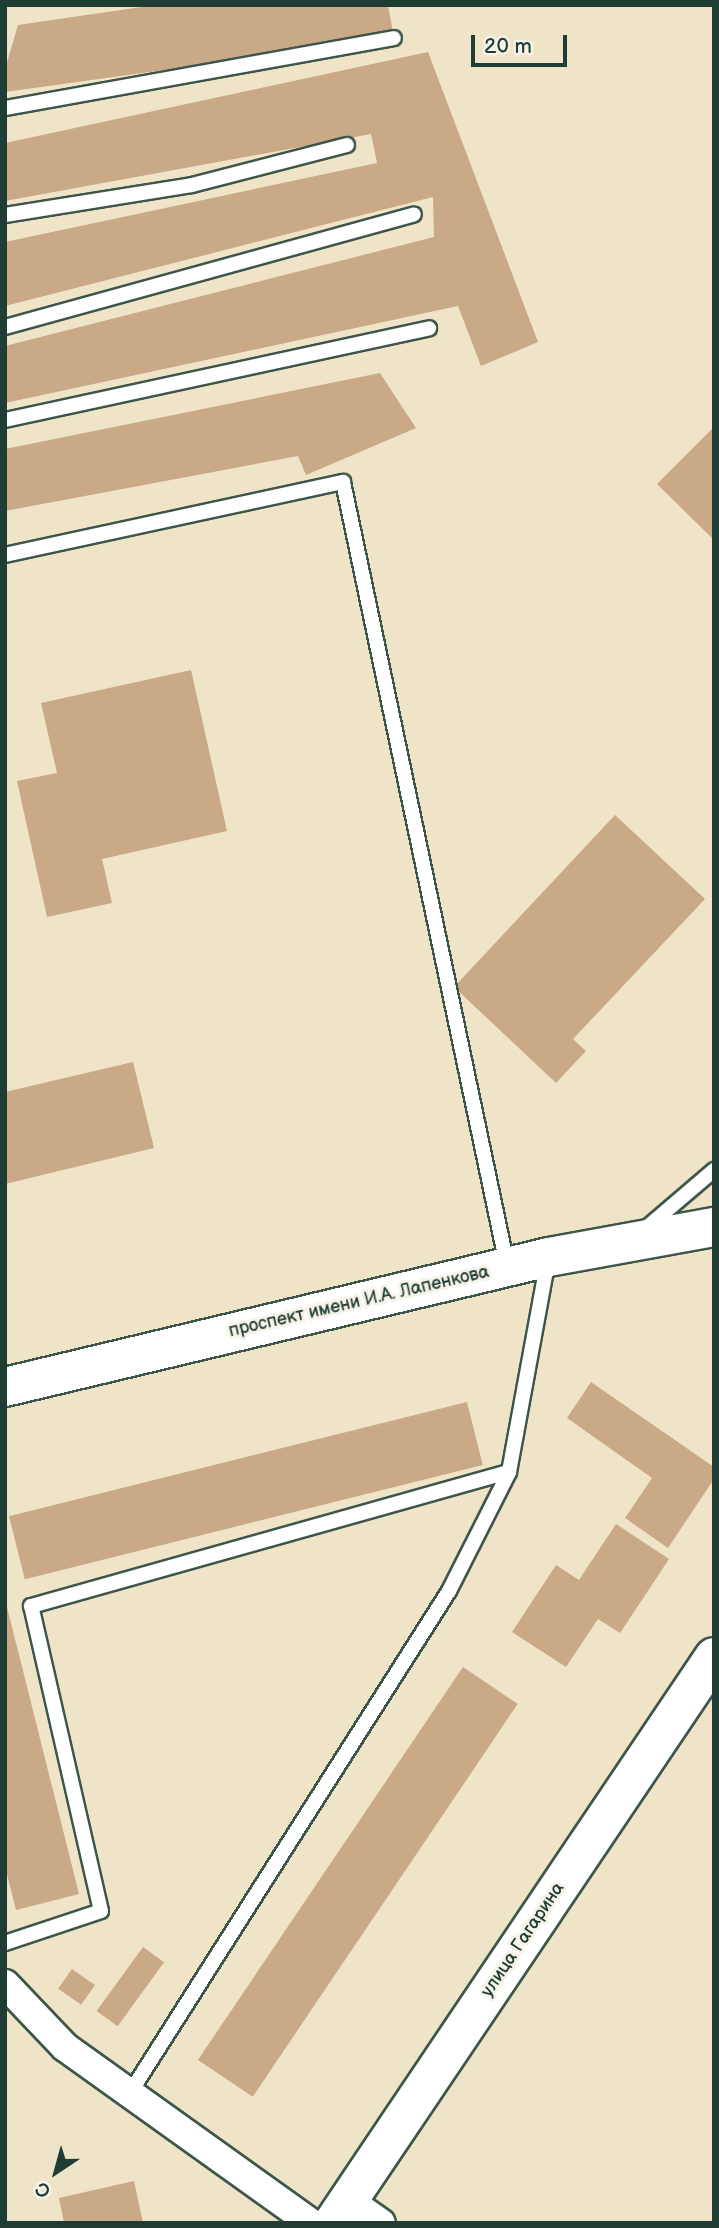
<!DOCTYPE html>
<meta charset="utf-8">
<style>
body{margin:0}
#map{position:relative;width:719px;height:2228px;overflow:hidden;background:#f0e4c8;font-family:"Balsamiq Sans",sans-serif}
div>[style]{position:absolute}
.building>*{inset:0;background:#c9a986;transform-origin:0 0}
.roads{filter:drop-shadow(2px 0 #3e564a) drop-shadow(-2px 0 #3e564a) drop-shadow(0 2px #3e564a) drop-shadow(0 -2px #3e564a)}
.lane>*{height:14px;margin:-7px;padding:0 7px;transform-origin:7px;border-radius:7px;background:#fff}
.street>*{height:28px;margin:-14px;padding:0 14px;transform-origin:14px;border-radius:14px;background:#fff}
.secondary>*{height:38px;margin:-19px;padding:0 19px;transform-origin:19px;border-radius:19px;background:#fff}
.primary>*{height:38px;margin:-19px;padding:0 19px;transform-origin:19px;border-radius:19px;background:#fff}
span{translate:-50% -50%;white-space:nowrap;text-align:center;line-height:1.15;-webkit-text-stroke:6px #f7f3e8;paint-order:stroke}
.street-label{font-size:18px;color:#1f3d34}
.frame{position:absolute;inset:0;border:7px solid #1f3d34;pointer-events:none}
.north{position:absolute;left:21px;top:2137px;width:70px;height:70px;-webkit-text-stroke:5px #f7f3e8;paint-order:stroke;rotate:216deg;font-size:19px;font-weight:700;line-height:28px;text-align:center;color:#1f3d34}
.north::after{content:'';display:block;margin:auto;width:24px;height:32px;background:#1f3d34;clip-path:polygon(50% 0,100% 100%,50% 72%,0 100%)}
.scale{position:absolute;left:471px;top:35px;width:96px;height:32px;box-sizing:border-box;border:4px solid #1f3d34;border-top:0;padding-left:9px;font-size:21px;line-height:24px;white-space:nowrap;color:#1f3d34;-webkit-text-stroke:5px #f7f3e8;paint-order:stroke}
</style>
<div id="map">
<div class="building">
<i style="clip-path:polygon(155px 5px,388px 5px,394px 38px,5px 92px,5px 69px,18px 25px)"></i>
<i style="clip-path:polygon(428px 52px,538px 342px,481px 366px,458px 306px,5px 403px,5px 346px,434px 237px,433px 197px,5px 306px,5px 242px,377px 163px,371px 134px,5px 201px,5px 143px)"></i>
<i style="clip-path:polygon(380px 373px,416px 428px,306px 475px,298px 456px,5px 511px,5px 449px)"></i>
<i style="clip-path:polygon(714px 427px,714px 540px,657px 484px)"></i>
<i style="clip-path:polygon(191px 670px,227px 831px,102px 859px,112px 903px,47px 917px,17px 781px,57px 773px,41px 703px)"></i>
<i style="clip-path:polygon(615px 815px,705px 899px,573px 1039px,586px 1051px,556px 1083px,454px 987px)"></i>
<i style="clip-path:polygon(133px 1062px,154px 1148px,5px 1184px,5px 1092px)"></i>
<i style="clip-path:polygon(591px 1382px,714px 1467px,714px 1479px,668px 1548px,625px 1518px,652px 1478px,567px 1418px)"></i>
<i style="left:467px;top:1402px;width:65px;height:472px;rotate:76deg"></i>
<i style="clip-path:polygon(616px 1524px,669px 1559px,620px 1633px,598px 1619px,566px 1667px,512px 1632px,556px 1565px,579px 1580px)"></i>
<i style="clip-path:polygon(6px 1603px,79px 1894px,16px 1910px,5px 1867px)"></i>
<i style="left:463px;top:1667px;width:66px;height:474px;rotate:34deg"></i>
<i style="left:143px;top:1947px;width:26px;height:79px;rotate:36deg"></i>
<i style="left:72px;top:1969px;width:28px;height:24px;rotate:35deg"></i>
<i style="clip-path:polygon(134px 2181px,143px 2223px,64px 2223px,59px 2198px)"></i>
</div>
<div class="roads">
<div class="lane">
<i style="left:5px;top:108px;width:395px;rotate:-10.2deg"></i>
<i style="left:5px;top:215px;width:189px;rotate:-9.1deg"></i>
<i style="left:192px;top:185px;width:160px;rotate:-14.5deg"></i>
<i style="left:5px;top:327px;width:424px;rotate:-15.4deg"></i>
<i style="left:5px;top:420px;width:434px;rotate:-12.2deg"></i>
<i style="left:5px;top:555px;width:346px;rotate:-12.2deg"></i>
<i style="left:343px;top:482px;width:800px;rotate:78.17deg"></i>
<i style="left:645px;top:1229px;width:91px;rotate:-40.5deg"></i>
<i style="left:5px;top:1943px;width:101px;rotate:-18.4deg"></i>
<i style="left:101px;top:1911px;width:313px;rotate:-102.9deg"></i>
<i style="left:31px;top:1606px;width:496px;rotate:-15.7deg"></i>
<i style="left:128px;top:2096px;width:598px;rotate:-57.56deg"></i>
<i style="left:449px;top:1591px;width:133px;rotate:-63.2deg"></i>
<i style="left:509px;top:1472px;width:216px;rotate:-79.6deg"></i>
</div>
<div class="street">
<i style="left:5px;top:1984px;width:87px;rotate:46.4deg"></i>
<i style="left:65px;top:2047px;width:302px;rotate:35.6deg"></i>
<i style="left:348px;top:2200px;width:40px;rotate:34.9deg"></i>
</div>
<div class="secondary">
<i style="left:5px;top:1387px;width:559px;rotate:-13.44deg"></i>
<i style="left:549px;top:1257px;width:168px;rotate:-10.3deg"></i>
</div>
<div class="primary">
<i style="left:333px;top:2223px;width:682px;rotate:-56.05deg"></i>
</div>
</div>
<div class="street-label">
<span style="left:359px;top:1302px;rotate:-13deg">проспект имени И.А. Лапенкова</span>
<span style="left:523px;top:1940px;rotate:-56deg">улица Гагарина</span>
</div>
<div class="frame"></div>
<div class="north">С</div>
<div class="scale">20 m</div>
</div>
